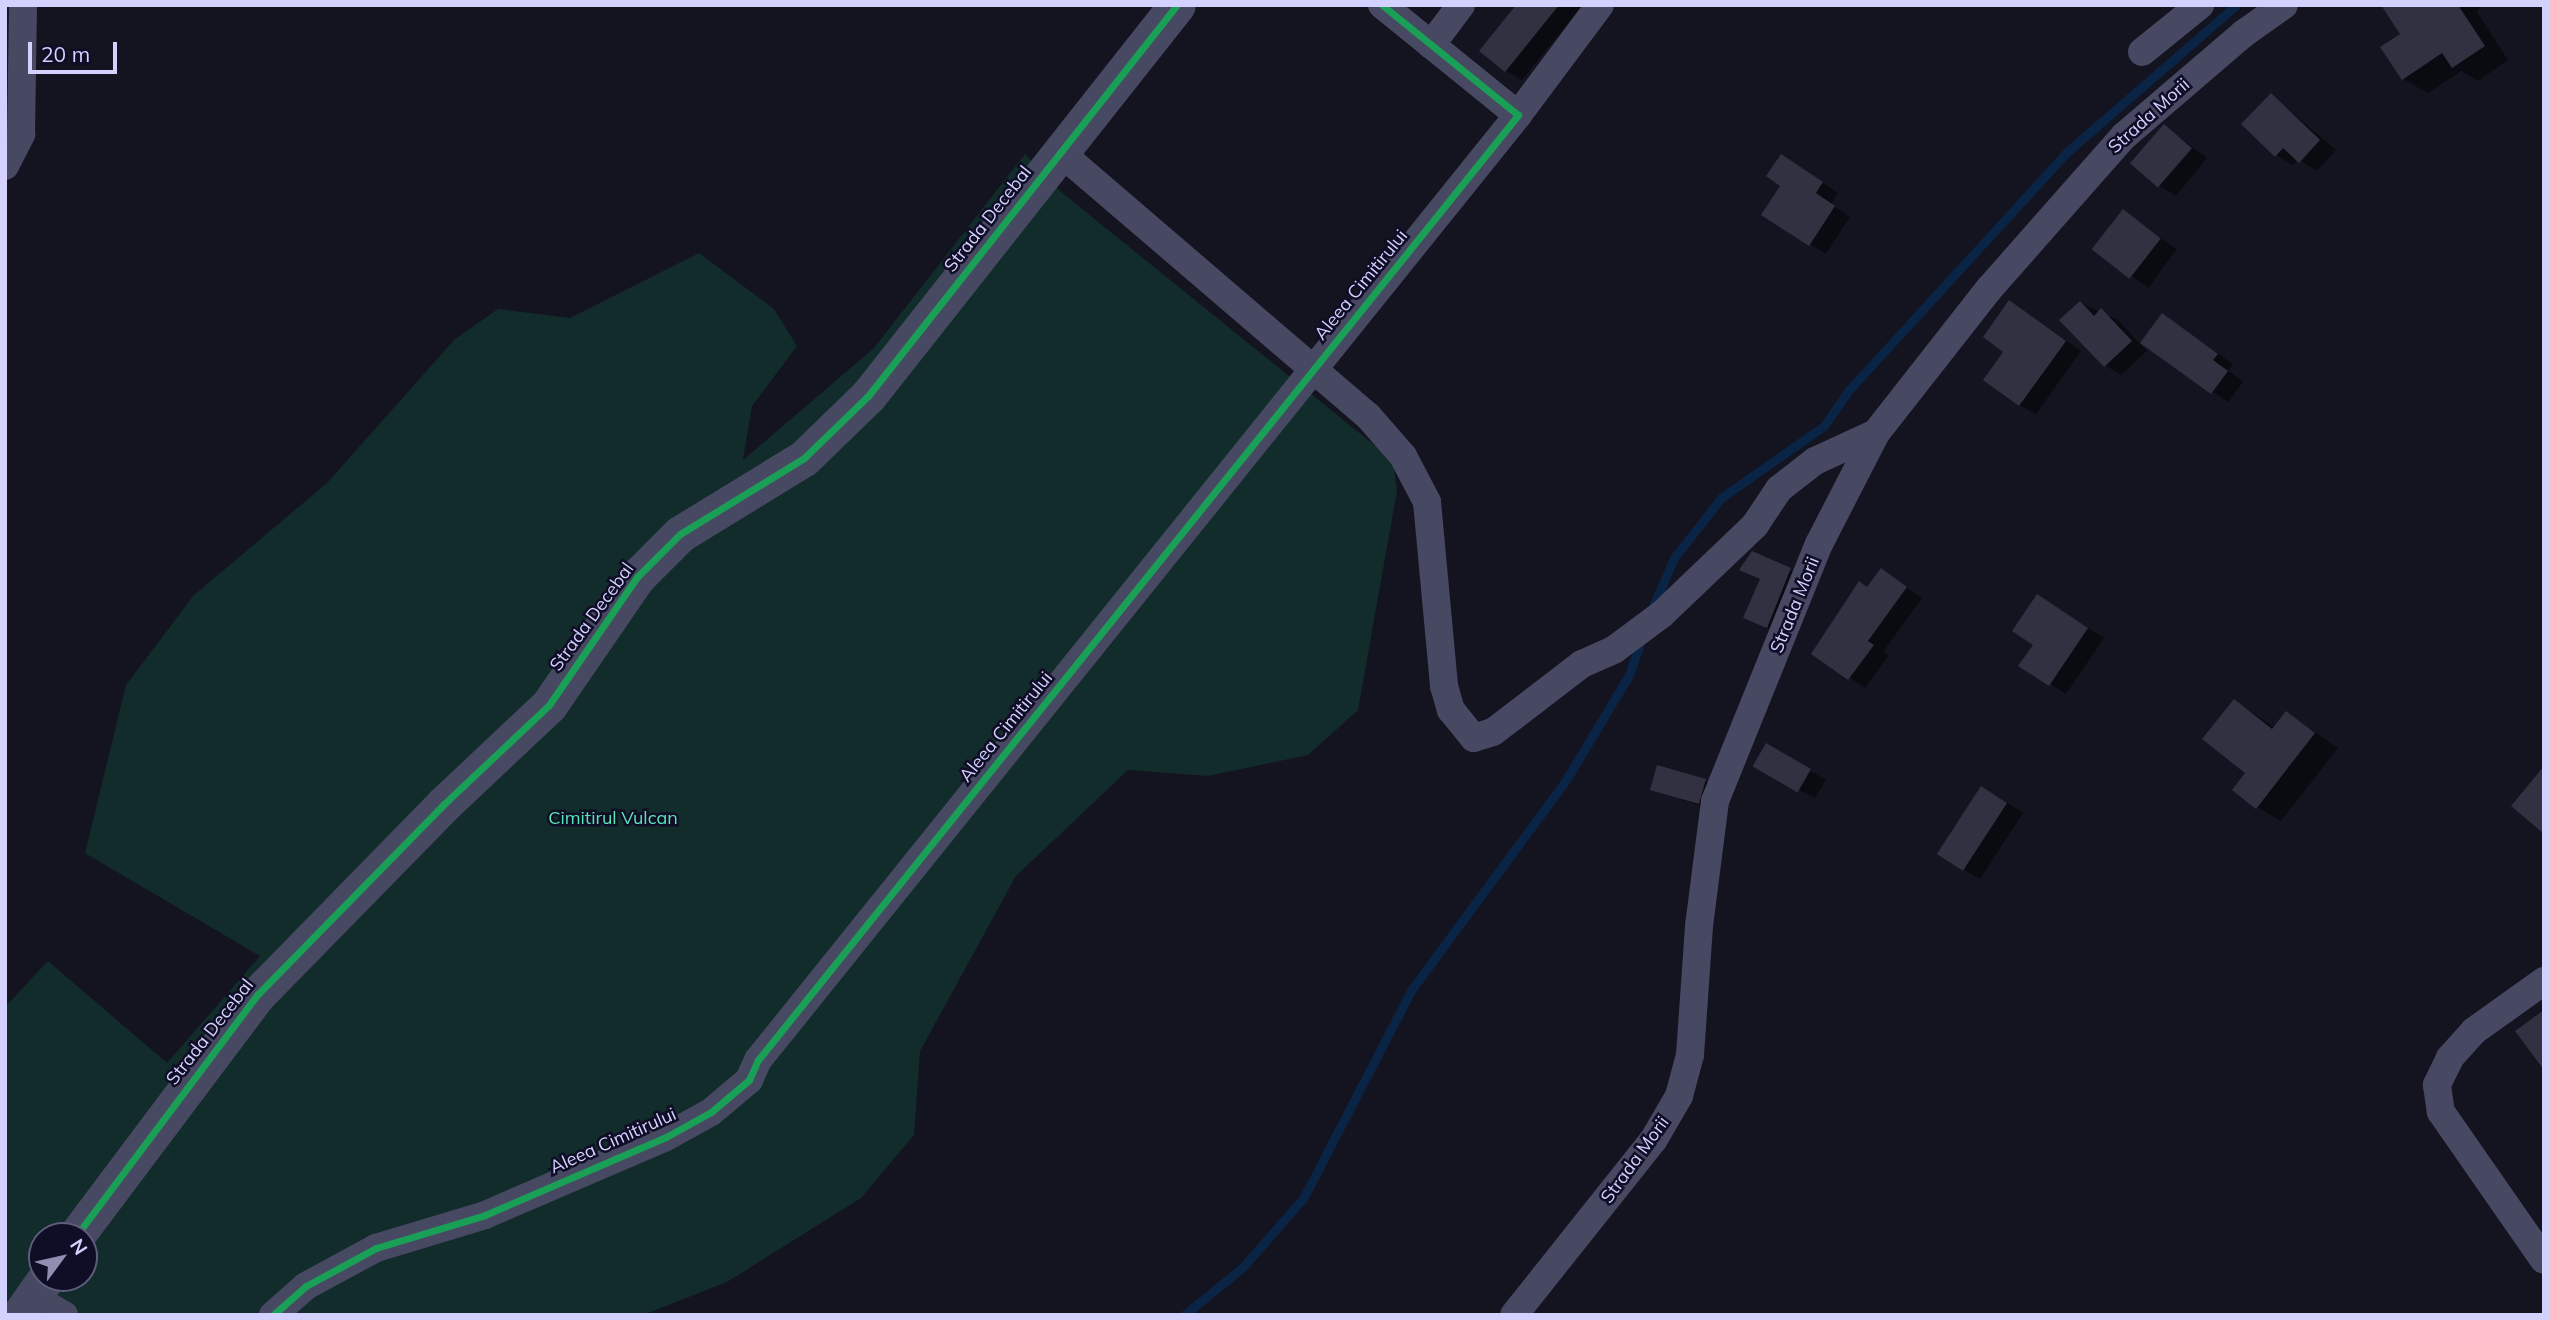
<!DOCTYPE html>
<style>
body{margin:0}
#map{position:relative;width:2549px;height:1320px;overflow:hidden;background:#141320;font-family:Mulish,sans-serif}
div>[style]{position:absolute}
.green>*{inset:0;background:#112c2a}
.shadow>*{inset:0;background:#0007;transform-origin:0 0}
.stream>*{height:9px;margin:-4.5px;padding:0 4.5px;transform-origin:4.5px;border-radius:4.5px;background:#0a2445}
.building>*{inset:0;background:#323142;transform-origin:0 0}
.minor>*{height:28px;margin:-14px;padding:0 14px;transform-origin:14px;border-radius:14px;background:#474861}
.tertiary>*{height:37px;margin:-18.5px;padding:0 18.5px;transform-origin:18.5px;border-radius:18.5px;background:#474861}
.cycleway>*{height:7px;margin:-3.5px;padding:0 3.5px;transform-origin:3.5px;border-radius:3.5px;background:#1a9f57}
span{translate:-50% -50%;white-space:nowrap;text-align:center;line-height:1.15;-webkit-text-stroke:5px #100d26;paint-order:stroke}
.street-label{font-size:18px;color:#d3d2ff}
.park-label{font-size:18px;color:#57e6b7}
.frame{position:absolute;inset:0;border:7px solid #d3d2ff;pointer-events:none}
.north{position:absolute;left:28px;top:1222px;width:70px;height:70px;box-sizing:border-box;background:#100d26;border:2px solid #5e5c7d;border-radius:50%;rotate:57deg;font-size:19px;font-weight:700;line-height:28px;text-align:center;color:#d3d2ff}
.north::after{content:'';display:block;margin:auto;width:24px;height:32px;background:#908fb1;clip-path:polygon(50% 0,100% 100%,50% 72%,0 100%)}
.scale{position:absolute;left:28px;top:42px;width:89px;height:32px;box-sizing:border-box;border:4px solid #d3d2ff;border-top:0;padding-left:9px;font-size:21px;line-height:24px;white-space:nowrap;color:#d3d2ff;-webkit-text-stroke:5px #100d26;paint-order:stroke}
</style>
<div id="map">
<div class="green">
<i style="clip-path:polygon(evenodd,1025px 154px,1060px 191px,1393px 460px,1397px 491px,1358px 710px,1308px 755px,1208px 776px,1128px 770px,1016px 876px,920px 1051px,914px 1135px,861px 1198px,727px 1282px,643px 1315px,5px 1315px,5px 1007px,48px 961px,167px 1063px,260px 956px,85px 853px,126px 685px,194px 595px,327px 483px,455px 339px,498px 309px,570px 318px,699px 253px,774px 309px,797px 346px,752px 406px,743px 460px,874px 348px,1025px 154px,42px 1236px,84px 1236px,84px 1278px,42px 1278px,42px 1236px)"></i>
</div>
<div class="shadow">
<i style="clip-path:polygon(1519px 5px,1581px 7px,1522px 80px,1506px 71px)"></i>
<i style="clip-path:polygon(2383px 5px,2480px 5px,2477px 12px,2508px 60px,2478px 81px,2461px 71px,2428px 93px,2403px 79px,2403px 34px)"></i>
<i style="clip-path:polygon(2271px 95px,2336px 150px,2317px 171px,2298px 159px,2293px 165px,2276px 155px)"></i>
<i style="clip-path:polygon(2164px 126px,2207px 158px,2176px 196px,2160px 186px)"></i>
<i style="clip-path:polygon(1798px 166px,1838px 193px,1831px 204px,1850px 217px,1826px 254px,1763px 215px)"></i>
<i style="left:2124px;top:211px;width:65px;height:48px;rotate:36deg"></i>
<i style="clip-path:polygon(2010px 302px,2081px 351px,2036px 414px,2019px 405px,2005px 352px)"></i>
<i style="clip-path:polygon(2080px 303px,2118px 320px,2147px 351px,2121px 375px,2105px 365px)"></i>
<i style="clip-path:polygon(2162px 316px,2233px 364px,2228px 370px,2243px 382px,2228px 402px,2142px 343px)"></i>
<i style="clip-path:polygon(1753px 553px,1807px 579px,1784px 636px,1746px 617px,1762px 580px,1741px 569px)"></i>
<i style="clip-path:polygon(1881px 570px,1922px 598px,1883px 652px,1889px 655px,1865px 688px,1814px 654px)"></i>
<i style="clip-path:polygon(2038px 596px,2104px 638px,2066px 694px,2021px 665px,2035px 644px)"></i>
<i style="clip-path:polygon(2235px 701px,2275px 728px,2287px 713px,2338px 748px,2281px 821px,2257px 807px)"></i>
<i style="clip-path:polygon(1767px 745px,1826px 780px,1815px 798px,1770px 775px)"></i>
<i style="clip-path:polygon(1705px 781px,1721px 790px,1714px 811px,1653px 789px)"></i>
<i style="clip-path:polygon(1998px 797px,2023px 813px,1980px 879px,1964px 870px)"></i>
</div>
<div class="stream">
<i style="left:1651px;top:611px;width:58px;rotate:-66.5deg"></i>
<i style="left:1674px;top:558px;width:76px;rotate:-51.9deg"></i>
<i style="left:1721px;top:498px;width:126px;rotate:-35deg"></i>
<i style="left:1824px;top:426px;width:42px;rotate:-55.6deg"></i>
<i style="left:1848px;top:391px;width:324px;rotate:-47.5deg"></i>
<i style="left:2067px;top:152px;width:224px;rotate:-41deg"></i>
<i style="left:1184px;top:1315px;width:76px;rotate:-39.1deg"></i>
<i style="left:1243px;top:1267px;width:93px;rotate:-48.9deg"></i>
<i style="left:1304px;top:1197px;width:234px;rotate:-62.6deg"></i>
<i style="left:1412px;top:989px;width:260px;rotate:-53.6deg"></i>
<i style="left:1566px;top:780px;width:122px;rotate:-59deg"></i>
<i style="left:1629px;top:675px;width:36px;rotate:-71deg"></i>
</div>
<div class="building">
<i style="clip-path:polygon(1516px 5px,1559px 5px,1505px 72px,1479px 51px)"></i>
<i style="clip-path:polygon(2381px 5px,2458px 5px,2485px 46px,2452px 68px,2442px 53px,2402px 80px,2380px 47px,2400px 34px)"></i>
<i style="clip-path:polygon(2271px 93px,2320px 140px,2299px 163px,2283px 148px,2275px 157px,2241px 124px)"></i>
<i style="left:2164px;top:124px;width:37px;height:52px;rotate:41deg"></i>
<i style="clip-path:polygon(1781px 154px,1823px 182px,1816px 193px,1835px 206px,1809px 246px,1761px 215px,1780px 186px,1766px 176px)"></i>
<i style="left:2123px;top:209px;width:48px;height:51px;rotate:38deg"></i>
<i style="clip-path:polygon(2009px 300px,2066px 341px,2019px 406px,1983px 380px,2003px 352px,1983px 337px)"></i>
<i style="clip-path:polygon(2080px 301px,2094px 316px,2101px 308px,2132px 341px,2104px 367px,2059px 320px)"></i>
<i style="clip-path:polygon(2162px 313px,2218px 354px,2213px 360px,2228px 371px,2211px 394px,2140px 343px)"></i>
<i style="clip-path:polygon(1752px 551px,1791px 568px,1767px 628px,1743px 618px,1760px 579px,1739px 570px)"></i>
<i style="clip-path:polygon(1881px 568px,1907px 587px,1868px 641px,1874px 645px,1848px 680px,1811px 654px,1859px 581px,1867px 587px)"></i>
<i style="clip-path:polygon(2037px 594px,2088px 628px,2049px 686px,2018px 666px,2033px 645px,2012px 631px)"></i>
<i style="clip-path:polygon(2234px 699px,2272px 729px,2286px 711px,2315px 733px,2256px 809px,2232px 790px,2245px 773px,2202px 739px)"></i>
<i style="left:1766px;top:743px;width:52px;height:27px;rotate:30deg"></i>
<i style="left:1657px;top:765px;width:51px;height:26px;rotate:16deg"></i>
<i style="clip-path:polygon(2544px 766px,2544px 834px,2511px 806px)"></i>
<i style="left:1981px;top:786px;width:31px;height:81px;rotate:33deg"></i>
<i style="clip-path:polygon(2544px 1010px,2544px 1070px,2515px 1031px)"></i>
</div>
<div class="minor">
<i style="left:1431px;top:45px;width:50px;rotate:-53.1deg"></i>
<i style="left:2142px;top:52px;width:75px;rotate:-39deg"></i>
<i style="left:1518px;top:115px;width:137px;rotate:-53.3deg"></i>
<i style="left:1061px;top:153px;width:404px;rotate:40.6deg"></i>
<i style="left:1368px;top:416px;width:53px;rotate:48.8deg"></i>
<i style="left:1403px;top:456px;width:52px;rotate:62.4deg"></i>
<i style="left:1427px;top:502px;width:185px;rotate:84.7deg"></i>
<i style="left:1444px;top:686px;width:25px;rotate:74deg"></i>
<i style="left:1451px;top:710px;width:36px;rotate:51deg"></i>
<i style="left:1474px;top:738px;width:20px;rotate:-18deg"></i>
<i style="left:1493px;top:732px;width:112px;rotate:-37.4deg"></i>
<i style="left:1582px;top:664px;width:36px;rotate:-24deg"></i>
<i style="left:1615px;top:649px;width:59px;rotate:-36.7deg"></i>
<i style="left:1662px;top:614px;width:129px;rotate:-43.7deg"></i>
<i style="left:1755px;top:525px;width:43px;rotate:-56.3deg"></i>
<i style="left:1779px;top:489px;width:46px;rotate:-37.9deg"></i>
<i style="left:1815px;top:461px;width:67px;rotate:-24.7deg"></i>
<i style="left:5px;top:166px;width:36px;rotate:-63deg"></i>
<i style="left:21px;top:134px;width:129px;rotate:-89.1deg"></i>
<i style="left:2544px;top:981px;width:86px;rotate:144.5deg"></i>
<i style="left:2474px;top:1031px;width:36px;rotate:132deg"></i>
<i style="left:2450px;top:1058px;width:30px;rotate:116deg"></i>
<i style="left:2437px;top:1085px;width:27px;rotate:82deg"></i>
<i style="left:2441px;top:1112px;width:180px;rotate:55.2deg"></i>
<i style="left:33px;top:1297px;width:36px;rotate:30deg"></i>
<i style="left:273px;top:1315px;width:44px;rotate:-41.3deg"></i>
<i style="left:306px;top:1286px;width:80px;rotate:-28.5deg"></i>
<i style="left:376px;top:1248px;width:114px;rotate:-16.8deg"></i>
<i style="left:485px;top:1215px;width:197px;rotate:-23.3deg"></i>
<i style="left:666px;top:1137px;width:51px;rotate:-29.1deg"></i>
<i style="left:711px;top:1112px;width:50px;rotate:-40.1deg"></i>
<i style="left:749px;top:1080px;width:22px;rotate:-66deg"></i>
<i style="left:758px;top:1060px;width:1213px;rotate:-51.19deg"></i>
<i style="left:1518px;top:115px;width:175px;rotate:-141deg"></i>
<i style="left:1514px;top:1315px;width:225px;rotate:-51.5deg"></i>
<i style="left:1654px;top:1139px;width:50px;rotate:-59.8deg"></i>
<i style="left:1679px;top:1096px;width:42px;rotate:-75deg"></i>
<i style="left:1690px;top:1055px;width:129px;rotate:-86deg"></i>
<i style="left:1699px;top:926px;width:126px;rotate:-82.7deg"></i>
<i style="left:1715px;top:801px;width:277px;rotate:-68deg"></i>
<i style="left:1819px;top:544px;width:125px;rotate:-62.8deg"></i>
<i style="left:1876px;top:433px;width:183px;rotate:-51.9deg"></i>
<i style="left:1989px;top:289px;width:204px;rotate:-48.6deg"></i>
<i style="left:2124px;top:136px;width:157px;rotate:-40.6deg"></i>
<i style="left:2243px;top:34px;width:50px;rotate:-35.3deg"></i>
</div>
<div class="tertiary">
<i style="left:76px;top:1236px;width:301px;rotate:-53.1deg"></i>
<i style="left:257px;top:995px;width:267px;rotate:-45.6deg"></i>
<i style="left:444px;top:804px;width:144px;rotate:-43.3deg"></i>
<i style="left:549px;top:705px;width:155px;rotate:-55.5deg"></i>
<i style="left:637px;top:577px;width:61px;rotate:-45deg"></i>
<i style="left:680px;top:534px;width:145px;rotate:-31.5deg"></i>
<i style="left:804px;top:458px;width:89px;rotate:-44.1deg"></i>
<i style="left:868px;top:396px;width:498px;rotate:-51.7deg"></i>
<i style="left:20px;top:1315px;width:45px;rotate:-54.9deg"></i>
</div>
<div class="cycleway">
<i style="left:76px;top:1236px;width:301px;rotate:-53.1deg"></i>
<i style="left:257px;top:995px;width:267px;rotate:-45.6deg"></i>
<i style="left:444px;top:804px;width:144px;rotate:-43.3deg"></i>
<i style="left:549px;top:705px;width:155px;rotate:-55.5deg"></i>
<i style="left:637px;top:577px;width:61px;rotate:-45deg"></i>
<i style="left:680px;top:534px;width:145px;rotate:-31.5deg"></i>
<i style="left:804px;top:458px;width:89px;rotate:-44.1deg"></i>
<i style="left:868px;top:396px;width:498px;rotate:-51.7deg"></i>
<i style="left:273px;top:1315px;width:44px;rotate:-41.3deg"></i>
<i style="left:306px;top:1286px;width:80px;rotate:-28.5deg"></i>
<i style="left:376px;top:1248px;width:114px;rotate:-16.8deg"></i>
<i style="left:485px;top:1215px;width:197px;rotate:-23.3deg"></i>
<i style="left:666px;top:1137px;width:51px;rotate:-29.1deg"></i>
<i style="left:711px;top:1112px;width:50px;rotate:-40.1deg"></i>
<i style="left:749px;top:1080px;width:22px;rotate:-66deg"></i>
<i style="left:758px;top:1060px;width:1213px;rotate:-51.19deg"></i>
<i style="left:1518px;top:115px;width:175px;rotate:-141deg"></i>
</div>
<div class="street-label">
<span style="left:2149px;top:116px;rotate:-42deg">Strada Morii</span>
<span style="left:988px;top:219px;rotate:-52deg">Strada Decebal</span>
<span style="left:1361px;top:285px;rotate:-51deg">Aleea Cimitirului</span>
<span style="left:1795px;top:605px;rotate:-68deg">Strada Morii</span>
<span style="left:592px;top:617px;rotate:-54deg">Strada Decebal</span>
<span style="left:1006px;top:727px;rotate:-51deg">Aleea Cimitirului</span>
<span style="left:210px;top:1032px;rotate:-52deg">Strada Decebal</span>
<span style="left:613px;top:1141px;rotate:-24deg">Aleea Cimitirului</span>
<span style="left:1635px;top:1160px;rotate:-54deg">Strada Morii</span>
</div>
<div class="park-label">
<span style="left:613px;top:818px">Cimitirul Vulcan</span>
</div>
<div class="frame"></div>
<div class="north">N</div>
<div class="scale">20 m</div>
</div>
